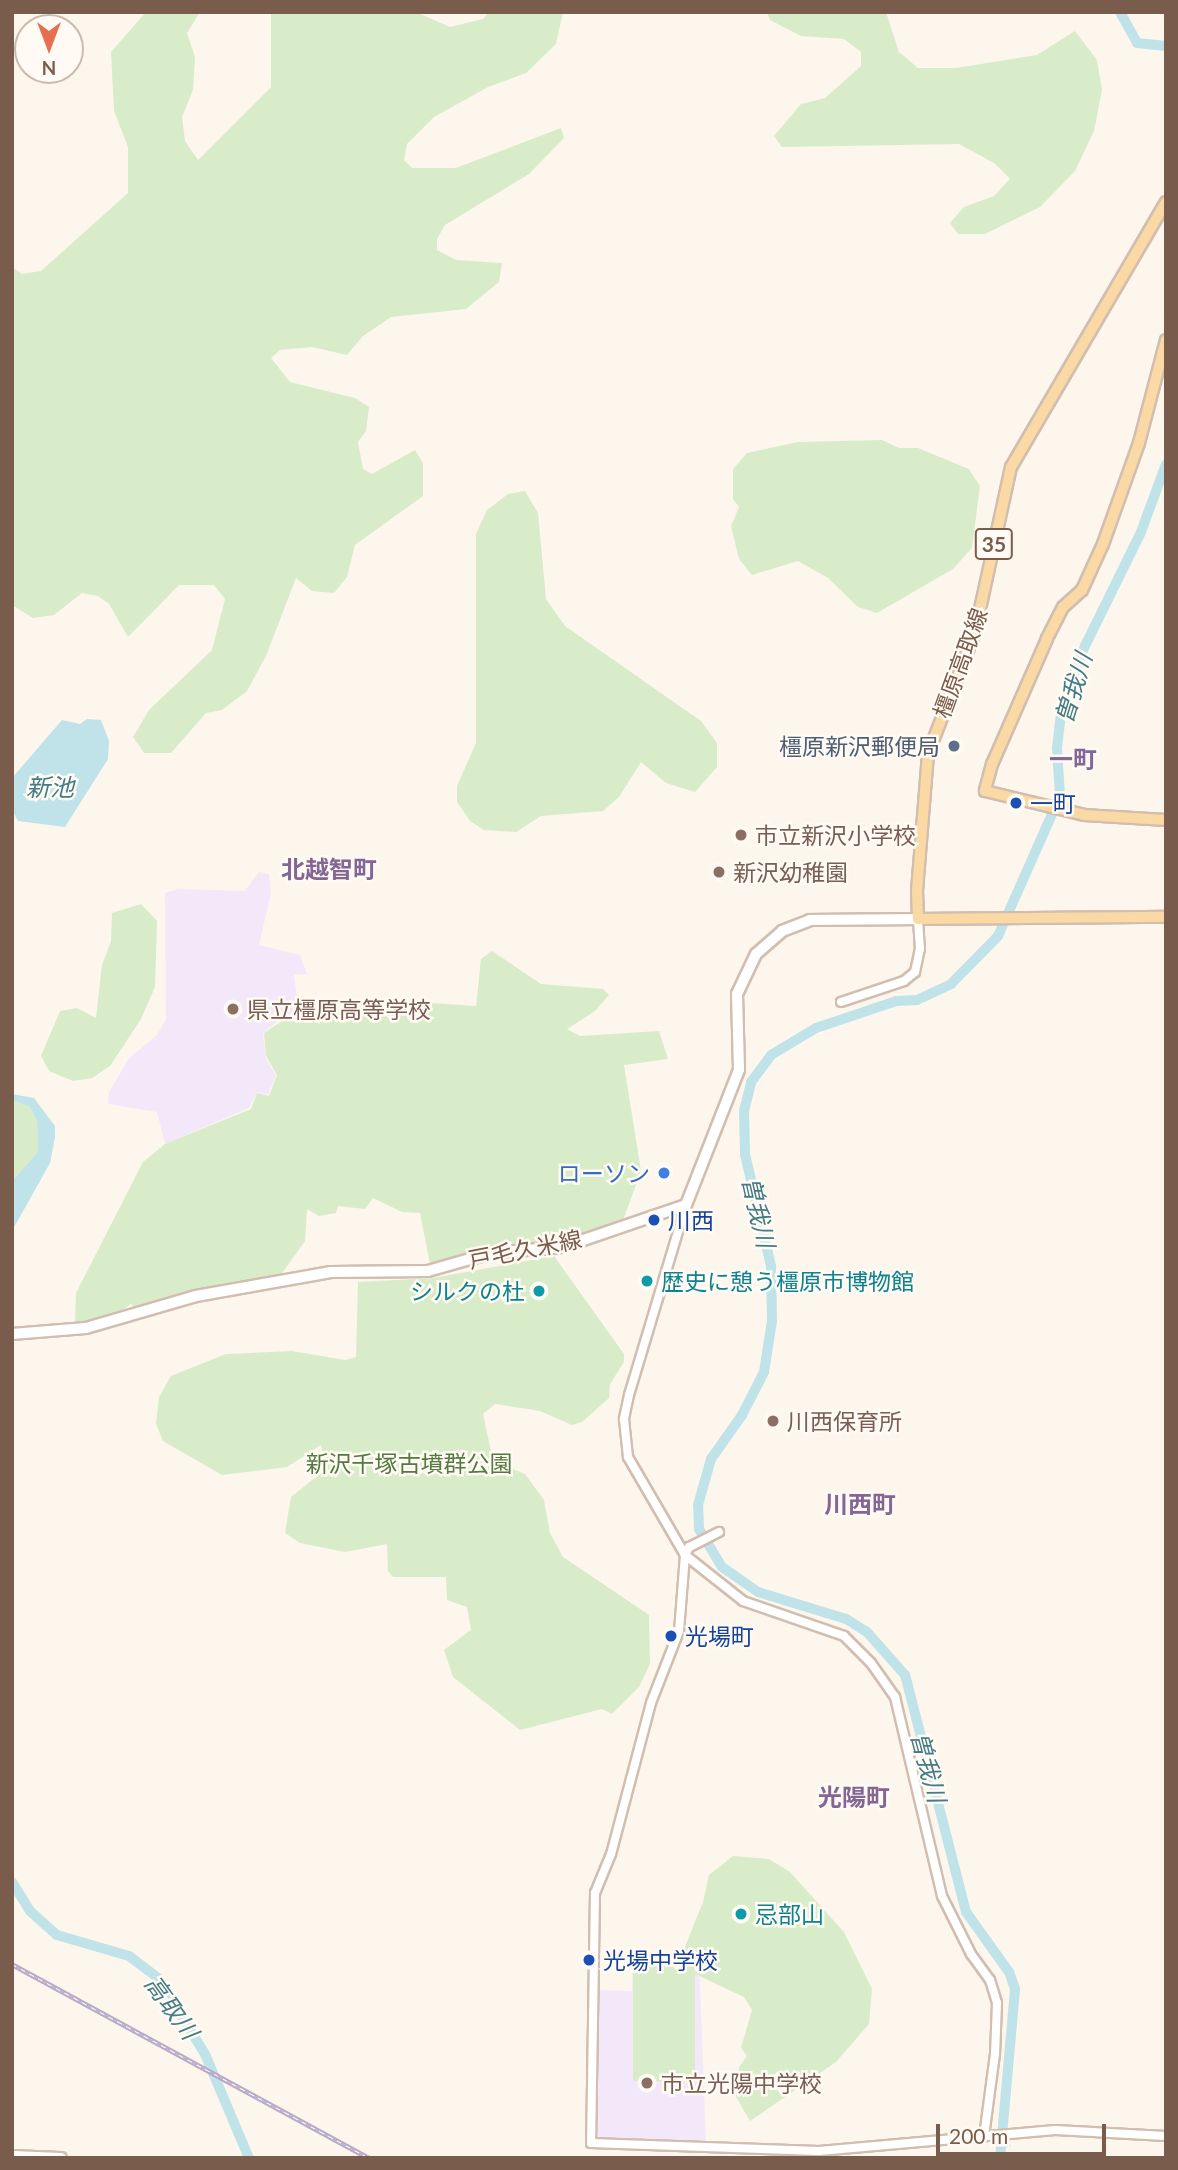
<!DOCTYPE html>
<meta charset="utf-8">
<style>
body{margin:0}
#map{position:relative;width:1178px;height:2170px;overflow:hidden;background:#fdf6ec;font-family:Lato,"Noto Sans JP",sans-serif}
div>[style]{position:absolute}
.education>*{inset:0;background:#f3e8fa}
.green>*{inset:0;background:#d8ecc9}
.water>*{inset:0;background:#bfe3e8}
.stream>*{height:2px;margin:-1px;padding:0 1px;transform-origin:1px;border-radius:1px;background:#bfe3e8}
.river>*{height:10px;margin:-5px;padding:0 5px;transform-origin:5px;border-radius:5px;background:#bfe3e8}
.roads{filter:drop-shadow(2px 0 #d1beb0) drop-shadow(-2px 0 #d1beb0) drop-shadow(0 2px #d1beb0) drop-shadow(0 -2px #d1beb0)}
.tertiary>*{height:8px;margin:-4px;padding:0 4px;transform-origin:4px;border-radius:4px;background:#fff}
.secondary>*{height:10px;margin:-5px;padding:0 5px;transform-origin:5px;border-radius:5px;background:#fff}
.primary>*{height:10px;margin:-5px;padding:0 5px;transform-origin:5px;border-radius:5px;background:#fbd9a5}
.rail>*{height:4.5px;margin-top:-2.25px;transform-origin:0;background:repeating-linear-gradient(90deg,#fffaf3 0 5px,#b9a8c9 0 10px);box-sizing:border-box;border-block:2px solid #b9a8c9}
.dots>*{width:19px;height:19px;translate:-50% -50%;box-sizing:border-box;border:4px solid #fffaf3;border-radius:50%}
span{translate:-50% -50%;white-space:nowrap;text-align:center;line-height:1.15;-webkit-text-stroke:5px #fffaf3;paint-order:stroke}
.shield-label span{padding:2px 5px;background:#fffaf3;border:2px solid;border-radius:5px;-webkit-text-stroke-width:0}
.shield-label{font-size:21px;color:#7a5c4d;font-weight:700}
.street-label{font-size:23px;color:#7a5c4d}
.service-label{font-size:23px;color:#4e5e75}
.right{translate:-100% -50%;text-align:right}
.transit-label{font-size:23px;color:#164399}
.left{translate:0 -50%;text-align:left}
.education-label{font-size:23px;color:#785e54}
.shop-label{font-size:23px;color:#366cbe}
.culture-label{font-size:23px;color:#0d838f}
.park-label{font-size:23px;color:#537a41}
.water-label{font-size:24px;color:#437c86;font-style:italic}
.neighbourhood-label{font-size:24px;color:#846695;font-weight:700}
.frame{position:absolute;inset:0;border:14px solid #7a5c4d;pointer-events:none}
.north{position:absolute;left:14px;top:14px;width:70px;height:70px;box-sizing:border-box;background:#fffaf3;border:2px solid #cabbb1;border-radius:50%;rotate:180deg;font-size:19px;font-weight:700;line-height:28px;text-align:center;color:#7a5c4d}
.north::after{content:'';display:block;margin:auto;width:24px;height:32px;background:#e76f51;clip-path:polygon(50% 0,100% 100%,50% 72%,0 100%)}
.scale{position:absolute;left:936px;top:2124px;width:170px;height:32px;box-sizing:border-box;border:4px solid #7a5c4d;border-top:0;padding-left:9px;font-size:21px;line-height:24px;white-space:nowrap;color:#7a5c4d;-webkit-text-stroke:5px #fffaf3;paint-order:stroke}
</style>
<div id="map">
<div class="education">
<i style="clip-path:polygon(259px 872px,269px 874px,271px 893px,259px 945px,300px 955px,307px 974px,294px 975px,299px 1013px,283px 1017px,263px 1033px,266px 1059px,276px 1075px,268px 1095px,257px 1092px,249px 1108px,165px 1144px,157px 1112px,108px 1104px,109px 1092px,129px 1058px,157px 1035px,166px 1019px,165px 893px,179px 889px,245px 891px)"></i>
<i style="clip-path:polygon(633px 1959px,699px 1959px,706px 2142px,595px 2137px,599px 1990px,632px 1991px)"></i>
</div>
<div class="green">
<i style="clip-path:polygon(146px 12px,200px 12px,187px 33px,195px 57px,193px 90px,182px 117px,185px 141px,198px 160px,271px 87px,271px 12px,416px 12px,450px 27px,483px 19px,489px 12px,563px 12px,556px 44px,526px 73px,488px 87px,434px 117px,407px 144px,404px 160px,412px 168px,456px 168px,561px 128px,564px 138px,529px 174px,445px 225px,437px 239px,437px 250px,456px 260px,502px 263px,499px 282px,466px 309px,391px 317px,363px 336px,347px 355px,312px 347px,280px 350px,271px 358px,290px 382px,355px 398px,369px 407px,366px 431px,358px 442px,363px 469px,372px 474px,415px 450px,423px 463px,423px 496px,355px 545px,347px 577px,334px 593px,312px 591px,296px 578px,266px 656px,247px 691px,222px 710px,206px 713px,171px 753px,144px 753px,133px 737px,149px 710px,212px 650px,225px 599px,214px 585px,179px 585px,128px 637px,109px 604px,98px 596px,82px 593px,54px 615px,33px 618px,12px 605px,12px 267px,22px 274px,41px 271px,128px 193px,128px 147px,114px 111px,111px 52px)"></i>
<i style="clip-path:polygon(767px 12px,886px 12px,899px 52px,918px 68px,956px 68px,1037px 55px,1075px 31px,1097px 60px,1102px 90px,1094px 131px,1075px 171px,1040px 207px,985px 234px,958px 234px,950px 223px,964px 207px,994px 196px,1010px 179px,994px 163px,959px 144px,782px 147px,774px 136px,801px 104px,825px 98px,861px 66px,861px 52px,844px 39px,801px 36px,770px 20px)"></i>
<i style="clip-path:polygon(882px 440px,899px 448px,918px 448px,969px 469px,980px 486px,972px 548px,953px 569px,877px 613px,858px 607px,828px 578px,798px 561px,752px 575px,739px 559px,731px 526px,739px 507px,733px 499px,733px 469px,747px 453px,798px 442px)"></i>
<i style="clip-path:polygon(525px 491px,538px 513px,546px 599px,565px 626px,701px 721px,717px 743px,717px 767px,695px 792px,666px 783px,641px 762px,619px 797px,603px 811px,541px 816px,516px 832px,484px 830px,470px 821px,457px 802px,457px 786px,476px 743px,476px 534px,487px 510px,508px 494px)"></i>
<i style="clip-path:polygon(141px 904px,157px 921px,155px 987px,141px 1019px,110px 1066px,92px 1078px,73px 1081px,49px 1071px,41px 1056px,60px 1011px,77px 1008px,96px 1018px,102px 965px,111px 941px,112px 913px)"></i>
<i style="clip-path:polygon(492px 951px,541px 984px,603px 989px,609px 995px,595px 1011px,567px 1029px,580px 1036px,659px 1031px,668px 1059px,624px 1065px,641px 1171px,622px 1223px,531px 1246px,503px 1247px,430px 1264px,420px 1213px,402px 1212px,373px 1198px,365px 1209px,338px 1206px,336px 1213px,319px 1216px,307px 1209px,305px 1241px,278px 1279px,191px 1290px,137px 1312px,131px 1304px,114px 1316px,75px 1324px,76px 1293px,143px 1162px,165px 1144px,251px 1109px,257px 1093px,269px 1096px,277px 1075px,266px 1056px,264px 1033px,291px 1015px,416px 1002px,476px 1006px,481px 959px)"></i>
<i style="clip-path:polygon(12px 1100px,30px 1107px,37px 1121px,38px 1144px,37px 1153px,12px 1181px)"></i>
<i style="clip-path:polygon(554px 1256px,624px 1354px,624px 1362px,610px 1384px,609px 1398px,582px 1422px,572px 1425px,540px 1411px,495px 1404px,483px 1414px,491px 1451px,501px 1464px,525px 1474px,544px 1500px,550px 1533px,563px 1557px,649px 1615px,650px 1664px,639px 1687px,612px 1714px,602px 1709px,520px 1730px,453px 1677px,444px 1650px,471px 1630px,467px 1607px,447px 1600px,446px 1577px,393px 1577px,388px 1571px,387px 1544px,345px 1552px,300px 1543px,285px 1533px,291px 1497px,326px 1469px,321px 1445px,287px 1467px,222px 1475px,163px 1441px,156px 1424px,159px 1397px,171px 1376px,226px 1354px,292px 1351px,345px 1360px,356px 1357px,358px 1282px,433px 1278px)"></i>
<i style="clip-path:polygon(733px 1856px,769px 1859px,790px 1872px,844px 1932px,872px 1989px,869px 2024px,836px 2062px,750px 2121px,736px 2097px,739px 2067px,747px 2056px,741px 2048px,752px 2010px,744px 1997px,695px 1974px,695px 2082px,633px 2081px,633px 1959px,680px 1959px,703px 1902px,709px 1875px)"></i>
</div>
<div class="water">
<i style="clip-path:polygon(87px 719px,101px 720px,109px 741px,108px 759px,65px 827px,18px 821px,12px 810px,12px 778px,62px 720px,80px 724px)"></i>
<i style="clip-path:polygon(12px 1094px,34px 1098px,55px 1126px,55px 1137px,50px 1163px,12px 1231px,12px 1181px,37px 1153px,38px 1144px,37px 1121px,30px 1107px,12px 1100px)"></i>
</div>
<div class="stream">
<i style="left:1001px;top:2148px;width:9px;rotate:-18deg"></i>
</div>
<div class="river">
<i style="left:1120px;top:12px;width:35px;rotate:61deg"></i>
<i style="left:1137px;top:43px;width:29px;rotate:6deg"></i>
<i style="left:12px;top:1882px;width:34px;rotate:58deg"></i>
<i style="left:30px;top:1911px;width:36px;rotate:42deg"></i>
<i style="left:57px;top:1935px;width:75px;rotate:16.3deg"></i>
<i style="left:129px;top:1956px;width:38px;rotate:37deg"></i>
<i style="left:159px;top:1979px;width:88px;rotate:58.5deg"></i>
<i style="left:205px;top:2054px;width:113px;rotate:67.1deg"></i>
<i style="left:1000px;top:2158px;width:170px;rotate:-84.9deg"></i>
<i style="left:1015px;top:1989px;width:18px;rotate:-109deg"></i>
<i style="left:1009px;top:1972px;width:74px;rotate:-125.6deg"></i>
<i style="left:966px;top:1912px;width:245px;rotate:-104.4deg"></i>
<i style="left:905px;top:1675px;width:57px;rotate:-131.5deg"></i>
<i style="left:867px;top:1632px;width:25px;rotate:-148deg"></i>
<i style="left:846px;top:1619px;width:92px;rotate:-162.9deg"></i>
<i style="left:758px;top:1592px;width:44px;rotate:-145.2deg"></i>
<i style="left:722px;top:1567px;width:44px;rotate:-121.2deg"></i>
<i style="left:699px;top:1529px;width:24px;rotate:-92deg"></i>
<i style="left:698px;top:1505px;width:48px;rotate:-74.2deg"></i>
<i style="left:711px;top:1459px;width:54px;rotate:-54.8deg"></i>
<i style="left:742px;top:1415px;width:48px;rotate:-62.9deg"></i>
<i style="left:764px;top:1372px;width:52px;rotate:-81.1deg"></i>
<i style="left:772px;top:1321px;width:55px;rotate:-91deg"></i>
<i style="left:771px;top:1266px;width:115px;rotate:-103.1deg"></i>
<i style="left:745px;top:1154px;width:43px;rotate:-91.3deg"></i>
<i style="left:744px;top:1111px;width:30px;rotate:-76deg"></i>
<i style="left:751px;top:1082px;width:34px;rotate:-53deg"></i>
<i style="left:771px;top:1055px;width:52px;rotate:-31deg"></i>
<i style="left:816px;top:1028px;width:84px;rotate:-18.6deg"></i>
<i style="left:896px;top:1001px;width:21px;rotate:-3deg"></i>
<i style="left:917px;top:1000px;width:38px;rotate:-25deg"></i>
<i style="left:951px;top:984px;width:67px;rotate:-45.6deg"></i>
<i style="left:998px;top:936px;width:153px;rotate:-66.1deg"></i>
<i style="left:1060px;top:796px;width:48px;rotate:-93.6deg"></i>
<i style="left:1057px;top:748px;width:43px;rotate:-83.4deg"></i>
<i style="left:1062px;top:705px;width:63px;rotate:-68.7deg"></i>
<i style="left:1085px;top:646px;width:127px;rotate:-63.8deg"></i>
<i style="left:1141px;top:532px;width:72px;rotate:-69.8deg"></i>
</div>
<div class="roads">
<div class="tertiary">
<i style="left:841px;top:1002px;width:66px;rotate:-18.4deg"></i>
<i style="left:904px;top:981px;width:14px;rotate:-39deg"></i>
<i style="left:915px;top:972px;width:24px;rotate:-78deg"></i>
<i style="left:920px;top:949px;width:30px;rotate:-94deg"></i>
<i style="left:686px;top:1205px;width:198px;rotate:106.7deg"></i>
<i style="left:629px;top:1395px;width:25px;rotate:102deg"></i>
<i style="left:624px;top:1419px;width:38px;rotate:84deg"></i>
<i style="left:628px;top:1457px;width:113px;rotate:59.8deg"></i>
<i style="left:685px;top:1555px;width:74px;rotate:38.4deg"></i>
<i style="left:743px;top:1601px;width:107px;rotate:19.1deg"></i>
<i style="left:844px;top:1636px;width:38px;rotate:45deg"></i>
<i style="left:871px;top:1663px;width:42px;rotate:54.8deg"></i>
<i style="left:895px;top:1697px;width:204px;rotate:76.7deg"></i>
<i style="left:942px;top:1896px;width:65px;rotate:63.4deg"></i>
<i style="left:971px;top:1954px;width:32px;rotate:54deg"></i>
<i style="left:990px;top:1980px;width:24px;rotate:73deg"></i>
<i style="left:997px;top:2003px;width:51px;rotate:92.2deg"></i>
<i style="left:995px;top:2054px;width:83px;rotate:97.6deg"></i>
<i style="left:719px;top:1532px;width:34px;rotate:153deg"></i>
<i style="left:689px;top:1547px;width:9px;rotate:117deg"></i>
<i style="left:685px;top:1555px;width:76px;rotate:94.5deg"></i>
<i style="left:679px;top:1631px;width:77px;rotate:111.3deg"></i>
<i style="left:651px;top:1703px;width:156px;rotate:104.8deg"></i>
<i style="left:611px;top:1854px;width:42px;rotate:112.3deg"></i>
<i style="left:595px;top:1893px;width:250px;rotate:90.9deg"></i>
<i style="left:591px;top:2143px;width:228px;rotate:2deg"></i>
<i style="left:819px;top:2151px;width:237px;rotate:-5.1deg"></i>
<i style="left:1055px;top:2130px;width:111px;rotate:3.1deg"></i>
</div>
<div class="secondary">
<i style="left:12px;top:1334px;width:74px;rotate:-4.6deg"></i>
<i style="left:86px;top:1328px;width:115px;rotate:-16.2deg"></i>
<i style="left:196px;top:1296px;width:137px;rotate:-10.1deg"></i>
<i style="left:331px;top:1272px;width:97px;rotate:-0.6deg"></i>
<i style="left:428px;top:1271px;width:66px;rotate:-15.9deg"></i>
<i style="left:491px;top:1253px;width:72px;rotate:-4.8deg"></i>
<i style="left:563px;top:1247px;width:130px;rotate:-18.9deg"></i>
<i style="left:686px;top:1205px;width:145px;rotate:-68.6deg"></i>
<i style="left:739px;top:1070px;width:76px;rotate:-91.5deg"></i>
<i style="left:737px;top:994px;width:44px;rotate:-64.6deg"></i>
<i style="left:756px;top:954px;width:35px;rotate:-41deg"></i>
<i style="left:782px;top:931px;width:30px;rotate:-21deg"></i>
<i style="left:810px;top:920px;width:108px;rotate:-0.5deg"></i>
<i style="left:12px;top:2156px;width:49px;rotate:2.3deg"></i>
</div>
<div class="primary">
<i style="left:1166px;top:202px;width:307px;rotate:120.3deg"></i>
<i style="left:1011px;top:467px;width:169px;rotate:102.3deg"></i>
<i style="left:975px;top:632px;width:131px;rotate:111.1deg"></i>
<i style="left:928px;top:754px;width:136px;rotate:94.6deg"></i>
<i style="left:917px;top:890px;width:29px;rotate:88deg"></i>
<i style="left:918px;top:919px;width:248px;rotate:-0.5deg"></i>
<i style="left:1166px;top:340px;width:106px;rotate:104.7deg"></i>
<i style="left:1139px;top:443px;width:107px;rotate:109.6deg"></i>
<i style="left:1103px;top:544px;width:51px;rotate:114.5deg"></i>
<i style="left:1082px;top:590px;width:25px;rotate:138deg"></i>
<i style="left:1063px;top:607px;width:36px;rotate:117deg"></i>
<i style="left:1047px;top:639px;width:137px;rotate:113.7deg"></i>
<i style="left:992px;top:764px;width:28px;rotate:105deg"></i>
<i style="left:985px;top:791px;width:102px;rotate:13.6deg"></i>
<i style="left:1084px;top:815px;width:82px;rotate:3.5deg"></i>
</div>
</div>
<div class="rail">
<i style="left:12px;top:1964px;width:406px;rotate:28.5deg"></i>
</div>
<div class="dots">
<i style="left:954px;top:746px;background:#5c6f8a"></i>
<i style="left:1016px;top:803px;background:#1a4fb4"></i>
<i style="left:741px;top:835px;background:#8d6e63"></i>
<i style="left:719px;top:872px;background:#8d6e63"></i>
<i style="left:233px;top:1009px;background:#8d6e63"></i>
<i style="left:664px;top:1173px;background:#3f7fe0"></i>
<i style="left:654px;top:1220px;background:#1a4fb4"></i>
<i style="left:647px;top:1281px;background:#0f9aa8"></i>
<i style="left:539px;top:1291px;background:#0f9aa8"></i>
<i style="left:773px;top:1421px;background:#8d6e63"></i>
<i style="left:671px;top:1636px;background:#1a4fb4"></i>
<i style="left:741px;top:1914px;background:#0f9aa8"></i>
<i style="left:589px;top:1960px;background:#1a4fb4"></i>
<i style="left:647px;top:2083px;background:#8d6e63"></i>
</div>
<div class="shield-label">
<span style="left:994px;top:544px">35</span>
</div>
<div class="street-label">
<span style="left:960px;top:663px;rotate:-70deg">橿原高取線</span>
<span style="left:525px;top:1249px;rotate:-11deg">戸毛久米線</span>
</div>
<div class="service-label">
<span class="right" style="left:940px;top:746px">橿原新沢郵便局</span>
</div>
<div class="transit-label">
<span class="left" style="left:1030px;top:803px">一町</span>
<span class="left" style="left:668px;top:1220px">川西</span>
<span class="left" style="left:685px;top:1636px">光場町</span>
<span class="left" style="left:603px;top:1960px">光場中学校</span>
</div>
<div class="education-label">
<span class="left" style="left:755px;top:835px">市立新沢小学校</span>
<span class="left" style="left:733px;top:872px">新沢幼稚園</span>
<span class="left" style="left:247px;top:1009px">県立橿原高等学校</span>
<span class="left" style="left:787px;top:1421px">川西保育所</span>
<span class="left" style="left:661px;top:2083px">市立光陽中学校</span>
</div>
<div class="shop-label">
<span class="right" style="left:650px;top:1173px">ローソン</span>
</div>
<div class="culture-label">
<span class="left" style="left:661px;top:1281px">歴史に憩う橿原市博物館</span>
<span class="right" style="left:525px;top:1291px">シルクの杜</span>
<span class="left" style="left:755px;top:1914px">忌部山</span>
</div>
<div class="park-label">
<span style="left:409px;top:1463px">新沢千塚古墳群公園</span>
</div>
<div class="water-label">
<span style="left:1073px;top:688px;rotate:-73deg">曽我川</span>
<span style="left:50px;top:787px">新池</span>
<span style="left:759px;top:1212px;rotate:77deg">曽我川</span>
<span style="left:929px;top:1767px;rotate:75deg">曽我川</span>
<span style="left:172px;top:2007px;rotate:54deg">高取川</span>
</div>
<div class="neighbourhood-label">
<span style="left:1073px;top:759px">一町</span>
<span style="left:329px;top:869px">北越智町</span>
<span style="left:860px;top:1504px">川西町</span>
<span style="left:854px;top:1797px">光陽町</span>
</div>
<div class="frame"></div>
<div class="north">N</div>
<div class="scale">200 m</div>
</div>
